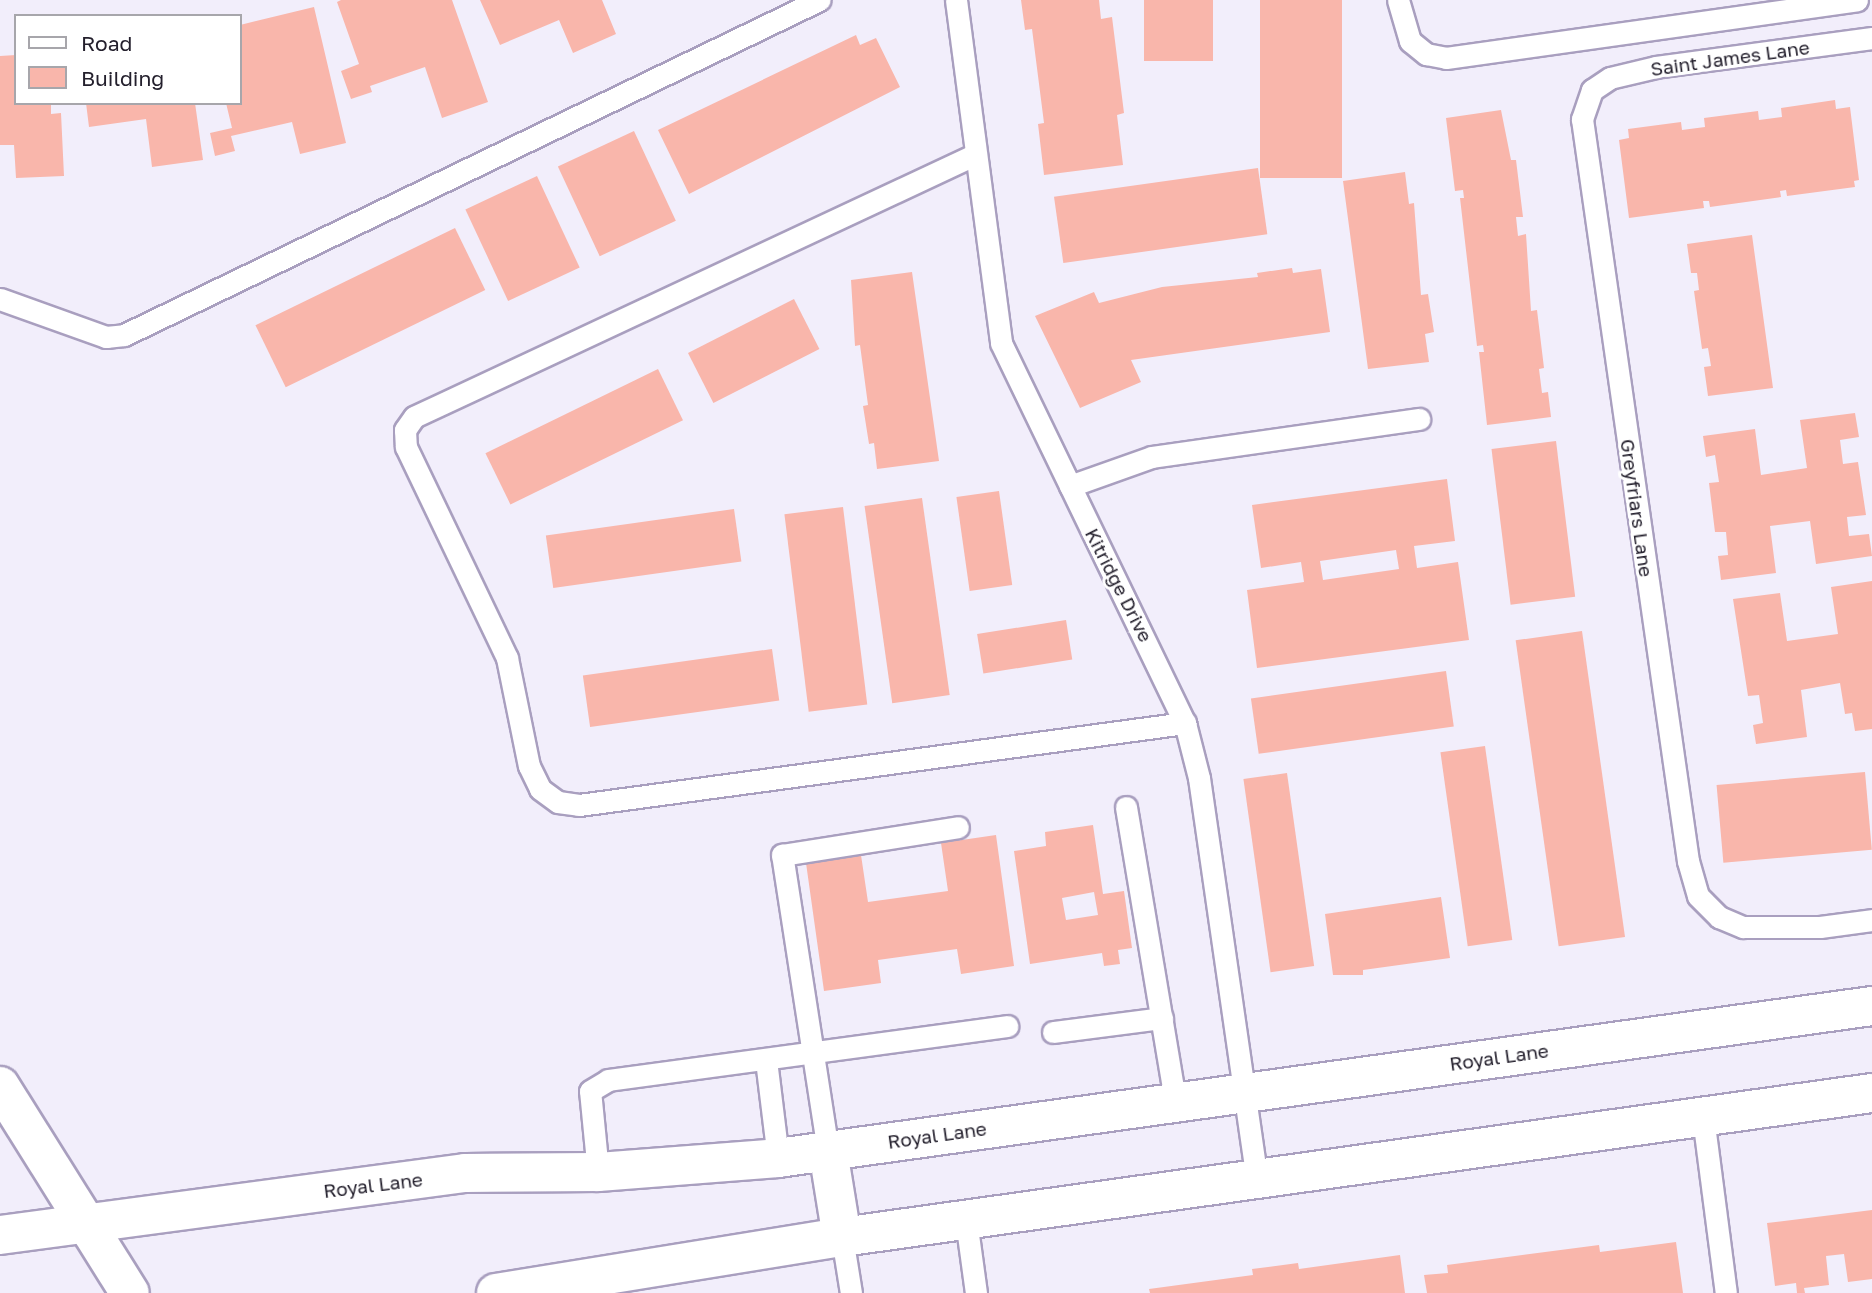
<!DOCTYPE html>
<style>
body{margin:0}
#map{position:relative;width:1872px;height:1293px;overflow:hidden;background:#f2eefb;font-family:"Golos Text",sans-serif}
div>[style]{position:absolute}
.building>*{inset:0;background:#f9b6ab;transform-origin:0 0}
.roads{filter:drop-shadow(2px 0 #a99fbf) drop-shadow(-2px 0 #a99fbf) drop-shadow(0 2px #a99fbf) drop-shadow(0 -2px #a99fbf)}
.service>*{height:21px;margin:-10.5px;padding:0 10.5px;transform-origin:10.5px;border-radius:10.5px;background:#fff}
.secondary>*{height:38px;margin:-19px;padding:0 19px;transform-origin:19px;border-radius:19px;background:#fff}
span{translate:-50% -50%;white-space:nowrap;text-align:center;line-height:1.15;-webkit-text-stroke:6px #fff;paint-order:stroke}
.street-label{font-size:19px;color:#24202d}
.legend{position:absolute;left:14px;top:14px;width:228px;height:91px;box-sizing:border-box;background:#fff;border:2px solid #a7a6ab;margin:0;padding:9px 12px;list-style:none;font-size:21px;color:#24202d}
.legend li{display:flex;align-items:center;gap:14px;height:35px}
.legend b{width:35px;border:2px solid #a7a6ab}
</style>
<div id="map">
<div class="building">
<i style="clip-path:polygon(341px 0,452px 0,488px 102px,442px 118px,425px 67px,370px 86px,372px 92px,351px 99px,341px 71px,359px 64px,337px 2px)"></i>
<i style="clip-path:polygon(480px 0,602px 0,616px 34px,573px 53px,559px 20px,500px 45px)"></i>
<i style="clip-path:polygon(1021px 0,1099px 0,1101px 19px,1112px 17px,1124px 113px,1117px 115px,1123px 165px,1044px 175px,1038px 124px,1044px 123px,1032px 29px,1025px 30px)"></i>
<i style="left:1144px;top:0;width:69px;height:61px"></i>
<i style="left:1260px;top:0;width:82px;height:178px"></i>
<i style="clip-path:polygon(314px 7px,346px 143px,300px 154px,292px 122px,231px 136px,235px 151px,215px 156px,210px 133px,232px 128px,226px 103px,240px 103px,240px 25px)"></i>
<i style="clip-path:polygon(856px 35px,860px 45px,876px 38px,900px 87px,689px 194px,658px 130px)"></i>
<i style="clip-path:polygon(16px 55px,16px 103px,51px 103px,51px 114px,61px 113px,64px 176px,16px 178px,14px 145px,0 145px,0 56px)"></i>
<i style="clip-path:polygon(1835px 100px,1836px 109px,1850px 107px,1859px 180px,1854px 181px,1855px 187px,1787px 196px,1786px 190px,1780px 191px,1781px 197px,1710px 207px,1709px 201px,1703px 201px,1704px 208px,1629px 218px,1619px 140px,1629px 138px,1628px 129px,1681px 122px,1682px 130px,1705px 127px,1704px 118px,1758px 111px,1759px 120px,1782px 117px,1781px 108px)"></i>
<i style="clip-path:polygon(86px 103px,195px 103px,203px 160px,152px 167px,146px 119px,89px 127px)"></i>
<i style="clip-path:polygon(1501px 110px,1511px 160px,1516px 160px,1523px 217px,1516px 217px,1518px 236px,1526px 234px,1531px 311px,1537px 310px,1544px 368px,1539px 369px,1542px 393px,1548px 392px,1551px 417px,1487px 425px,1479px 352px,1484px 352px,1483px 345px,1477px 346px,1460px 198px,1464px 198px,1463px 190px,1455px 191px,1446px 118px)"></i>
<i style="left:634px;top:131px;width:99px;height:84px;rotate:65deg"></i>
<i style="left:1258px;top:168px;width:67px;height:206px;rotate:82deg"></i>
<i style="clip-path:polygon(1405px 172px,1409px 204px,1414px 203px,1421px 295px,1428px 294px,1434px 332px,1425px 334px,1429px 362px,1368px 369px,1343px 181px)"></i>
<i style="left:537px;top:176px;width:101px;height:79px;rotate:65deg"></i>
<i style="left:455px;top:228px;width:69px;height:222px;rotate:64deg"></i>
<i style="clip-path:polygon(1752px 235px,1773px 388px,1708px 396px,1704px 367px,1711px 366px,1708px 348px,1702px 349px,1694px 291px,1699px 290px,1697px 273px,1691px 273px,1687px 244px)"></i>
<i style="clip-path:polygon(1292px 268px,1293px 273px,1321px 269px,1330px 332px,1131px 360px,1141px 382px,1080px 408px,1035px 316px,1094px 292px,1099px 303px,1162px 287px,1258px 277px,1257px 273px)"></i>
<i style="clip-path:polygon(912px 272px,939px 461px,877px 469px,874px 443px,869px 444px,863px 406px,868px 405px,860px 345px,855px 346px,851px 280px)"></i>
<i style="left:794px;top:299px;width:56px;height:119px;rotate:63deg"></i>
<i style="left:658px;top:369px;width:57px;height:192px;rotate:64deg"></i>
<i style="clip-path:polygon(1855px 413px,1859px 437px,1840px 440px,1843px 464px,1858px 462px,1866px 515px,1847px 517px,1849px 536px,1869px 534px,1872px 556px,1816px 564px,1810px 521px,1770px 526px,1776px 573px,1721px 580px,1718px 556px,1728px 555px,1726px 532px,1715px 532px,1709px 483px,1719px 482px,1715px 455px,1706px 457px,1703px 436px,1755px 429px,1761px 475px,1807px 468px,1800px 420px)"></i>
<i style="left:1556px;top:441px;width:157px;height:65px;rotate:83deg"></i>
<i style="clip-path:polygon(evenodd,1447px 479px,1455px 541px,1414px 546px,1417px 568px,1458px 562px,1469px 640px,1257px 668px,1247px 590px,1304px 582px,1301px 562px,1261px 568px,1252px 505px,1447px 479px,1396px 550px,1399px 569px,1323px 580px,1320px 561px,1396px 550px)"></i>
<i style="left:999px;top:491px;width:95px;height:43px;rotate:82deg"></i>
<i style="left:922px;top:498px;width:199px;height:58px;rotate:82deg"></i>
<i style="left:843px;top:507px;width:199px;height:59px;rotate:83deg"></i>
<i style="left:734px;top:509px;width:53px;height:190px;rotate:82deg"></i>
<i style="clip-path:polygon(1872px 581px,1872px 729px,1855px 731px,1852px 713px,1845px 714px,1840px 683px,1801px 690px,1807px 737px,1756px 744px,1753px 725px,1763px 723px,1759px 695px,1748px 696px,1733px 599px,1780px 593px,1787px 641px,1838px 634px,1831px 587px)"></i>
<i style="left:1066px;top:620px;width:40px;height:90px;rotate:81deg"></i>
<i style="left:1582px;top:631px;width:309px;height:67px;rotate:82deg"></i>
<i style="left:772px;top:649px;width:52px;height:191px;rotate:82deg"></i>
<i style="left:1446px;top:671px;width:56px;height:197px;rotate:82deg"></i>
<i style="left:1485px;top:746px;width:196px;height:45px;rotate:82deg"></i>
<i style="left:1865px;top:772px;width:78px;height:149px;rotate:85deg"></i>
<i style="left:1287px;top:773px;width:195px;height:44px;rotate:82deg"></i>
<i style="clip-path:polygon(evenodd,1093px 825px,1103px 894px,1124px 891px,1132px 948px,1118px 950px,1120px 964px,1104px 966px,1102px 953px,1030px 964px,1014px 851px,1046px 846px,1045px 832px,1093px 825px,1094px 892px,1098px 915px,1066px 920px,1062px 898px,1094px 892px)"></i>
<i style="clip-path:polygon(996px 835px,1014px 966px,961px 974px,957px 949px,878px 960px,881px 983px,824px 991px,806px 863px,861px 855px,868px 902px,948px 891px,941px 843px)"></i>
<i style="clip-path:polygon(1441px 897px,1450px 958px,1363px 970px,1363px 975px,1333px 975px,1325px 914px)"></i>
<i style="clip-path:polygon(1872px 1210px,1872px 1279px,1848px 1282px,1844px 1254px,1826px 1256px,1829px 1285px,1804px 1288px,1805px 1293px,1797px 1293px,1796px 1283px,1775px 1286px,1767px 1223px)"></i>
<i style="clip-path:polygon(1676px 1242px,1683px 1293px,1427px 1293px,1424px 1275px,1448px 1273px,1447px 1265px,1599px 1245px,1600px 1252px)"></i>
<i style="clip-path:polygon(1400px 1255px,1405px 1293px,1150px 1293px,1149px 1289px,1253px 1275px,1252px 1269px,1298px 1263px,1299px 1269px)"></i>
</div>
<div class="roads">
<div class="service">
<i style="left:956px;top:0;width:346px;rotate:82.5deg"></i>
<i style="left:1001px;top:343px;width:422px;rotate:64.2deg"></i>
<i style="left:1185px;top:723px;width:57px;rotate:75.7deg"></i>
<i style="left:1199px;top:778px;width:406px;rotate:81.8deg"></i>
<i style="left:1398px;top:0;width:43px;rotate:73.7deg"></i>
<i style="left:1410px;top:41px;width:21px;rotate:39deg"></i>
<i style="left:1426px;top:54px;width:20px;rotate:11deg"></i>
<i style="left:1446px;top:58px;width:415px;rotate:-8deg"></i>
<i style="left:1872px;top:38px;width:218px;rotate:172.4deg"></i>
<i style="left:1656px;top:67px;width:47px;rotate:166.6deg"></i>
<i style="left:1610px;top:78px;width:22px;rotate:146deg"></i>
<i style="left:1592px;top:90px;width:31px;rotate:109deg"></i>
<i style="left:1582px;top:119px;width:750px;rotate:81.87deg"></i>
<i style="left:1688px;top:861px;width:36px;rotate:74deg"></i>
<i style="left:1698px;top:896px;width:30px;rotate:45deg"></i>
<i style="left:1719px;top:917px;width:26px;rotate:23deg"></i>
<i style="left:1743px;top:927px;width:77px"></i>
<i style="left:1820px;top:927px;width:52px;rotate:-7.7deg"></i>
<i style="left:974px;top:155px;width:618px;rotate:154.93deg"></i>
<i style="left:414px;top:417px;width:16px;rotate:125deg"></i>
<i style="left:405px;top:430px;width:17px;rotate:87deg"></i>
<i style="left:406px;top:447px;width:234px;rotate:64.4deg"></i>
<i style="left:507px;top:658px;width:110px;rotate:78.5deg"></i>
<i style="left:529px;top:766px;width:25px;rotate:64deg"></i>
<i style="left:540px;top:789px;width:22px;rotate:36deg"></i>
<i style="left:558px;top:802px;width:21px;rotate:8deg"></i>
<i style="left:579px;top:805px;width:612px;rotate:-7.71deg"></i>
<i style="left:0;top:299px;width:113px;rotate:19.7deg"></i>
<i style="left:106px;top:337px;width:18px;rotate:-6deg"></i>
<i style="left:124px;top:335px;width:772px;rotate:-25.73deg"></i>
<i style="left:1070px;top:486px;width:87px;rotate:-19.5deg"></i>
<i style="left:1152px;top:457px;width:270px;rotate:-8.1deg"></i>
<i style="left:1126px;top:807px;width:298px;rotate:80.5deg"></i>
<i style="left:1053px;top:1032px;width:110px;rotate:-7.3deg"></i>
<i style="left:766px;top:1060px;width:99px;rotate:83deg"></i>
<i style="left:1703px;top:1117px;width:177px;rotate:82.6deg"></i>
<i style="left:828px;top:1151px;width:300px;rotate:-98.8deg"></i>
<i style="left:782px;top:855px;width:178px;rotate:-9deg"></i>
<i style="left:598px;top:1172px;width:81px;rotate:-95.6deg"></i>
<i style="left:590px;top:1091px;width:21px;rotate:-31deg"></i>
<i style="left:608px;top:1080px;width:403px;rotate:-7.7deg"></i>
<i style="left:966px;top:1220px;width:74px;rotate:82.2deg"></i>
<i style="left:842px;top:1237px;width:57px;rotate:80.9deg"></i>
</div>
<div class="secondary">
<i style="left:0;top:1086px;width:244px;rotate:57.9deg"></i>
<i style="left:828px;top:1151px;width:87px;rotate:80.8deg"></i>
<i style="left:0;top:1235px;width:469px;rotate:-7.6deg"></i>
<i style="left:465px;top:1173px;width:133px;rotate:-0.4deg"></i>
<i style="left:598px;top:1172px;width:181px;rotate:-4.4deg"></i>
<i style="left:778px;top:1158px;width:1105px;rotate:-7.91deg"></i>
<i style="left:496px;top:1293px;width:351px;rotate:-9.2deg"></i>
<i style="left:842px;top:1237px;width:1040px;rotate:-7.96deg"></i>
</div>
</div>
<div class="street-label">
<span style="left:1730px;top:58px;rotate:-8deg">Saint James Lane</span>
<span style="left:1637px;top:508px;rotate:82deg">Greyfriars Lane</span>
<span style="left:1119px;top:585px;rotate:63deg">Kitridge Drive</span>
<span style="left:1499px;top:1057px;rotate:-8deg">Royal Lane</span>
<span style="left:937px;top:1135px;rotate:-8deg">Royal Lane</span>
<span style="left:373px;top:1185px;rotate:-7deg">Royal Lane</span>
</div>
<ul class="legend">
<li><b style="height:9px;background:#fff"></b>Road</li>
<li><b style="height:19px;background:#f9b6ab"></b>Building</li>
</ul>
</div>
